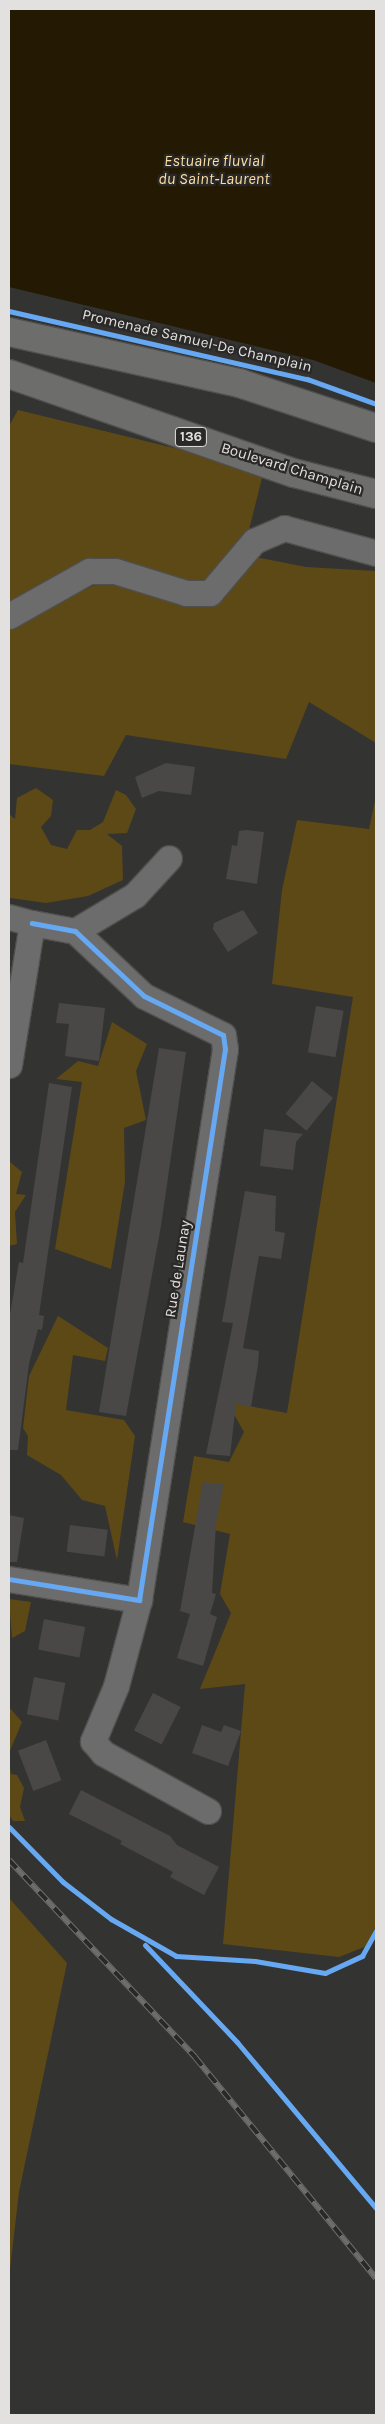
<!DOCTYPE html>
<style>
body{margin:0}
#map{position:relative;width:385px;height:2424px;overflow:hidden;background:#333332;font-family:Karla,sans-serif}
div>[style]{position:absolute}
.green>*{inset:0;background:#5d4915}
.water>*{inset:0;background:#241a04}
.building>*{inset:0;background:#494847;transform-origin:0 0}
.roads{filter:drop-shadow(1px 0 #4f4f4e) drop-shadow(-1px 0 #4f4f4e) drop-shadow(0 1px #4f4f4e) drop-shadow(0 -1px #4f4f4e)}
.minor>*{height:25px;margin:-12.5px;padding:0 12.5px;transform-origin:12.5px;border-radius:12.5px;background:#6c6c6c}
.major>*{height:28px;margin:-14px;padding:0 14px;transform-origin:14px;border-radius:14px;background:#6d6d6c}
.rail>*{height:5.5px;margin-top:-2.75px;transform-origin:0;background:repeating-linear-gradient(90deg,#2a2927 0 11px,#6d6d6d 0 22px);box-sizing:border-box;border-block:1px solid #6d6d6d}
.cycleway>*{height:5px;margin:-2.5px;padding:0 2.5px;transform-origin:2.5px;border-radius:2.5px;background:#66a8f1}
span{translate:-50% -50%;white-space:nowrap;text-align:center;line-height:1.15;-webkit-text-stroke:4.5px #2a2927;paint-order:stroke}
.shield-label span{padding:1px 4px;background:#2a2927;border:1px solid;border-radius:4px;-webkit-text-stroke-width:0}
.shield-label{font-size:14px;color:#e2e1e0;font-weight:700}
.street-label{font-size:15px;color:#e2e1e0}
.water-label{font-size:16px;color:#fcdfa2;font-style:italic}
.frame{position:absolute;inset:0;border:10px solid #e2e1e0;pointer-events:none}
</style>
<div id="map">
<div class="green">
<i style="clip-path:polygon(18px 410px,264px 470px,247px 538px,208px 584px,171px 581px,129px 567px,9px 607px,9px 426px)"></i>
<i style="clip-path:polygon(255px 557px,306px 567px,376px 571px,376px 743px,309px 702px,286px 759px,126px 735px,104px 776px,9px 764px,9px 626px,101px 582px,215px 606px)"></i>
<i style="clip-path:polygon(36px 788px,53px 800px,51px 816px,41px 827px,51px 845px,67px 849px,77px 830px,90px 830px,103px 822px,116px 790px,126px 795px,136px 809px,127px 833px,107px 834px,122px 846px,123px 880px,88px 896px,46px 903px,10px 898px,9px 814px,15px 819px,17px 798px)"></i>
<i style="clip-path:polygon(376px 796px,376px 1926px,367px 1946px,339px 1957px,223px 1944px,245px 1684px,200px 1689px,231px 1613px,220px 1594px,230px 1534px,183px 1522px,194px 1456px,229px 1462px,244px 1432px,227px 1402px,287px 1413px,353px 997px,272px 984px,282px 890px,297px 820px,369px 829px)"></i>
<i style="clip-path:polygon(112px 1022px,147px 1044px,136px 1071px,146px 1120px,124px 1128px,125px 1182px,111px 1269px,55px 1249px,82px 1082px,56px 1079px,78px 1061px,98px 1066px)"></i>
<i style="clip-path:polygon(10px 1162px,22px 1172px,16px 1194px,26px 1195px,15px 1212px,17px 1244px,9px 1246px)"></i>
<i style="clip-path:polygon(58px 1316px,108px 1348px,105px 1361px,73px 1355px,66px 1410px,124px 1420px,135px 1436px,117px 1560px,105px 1506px,82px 1500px,61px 1475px,27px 1455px,28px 1436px,23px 1428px,29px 1376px)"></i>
<i style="clip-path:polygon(9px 1599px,31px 1602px,25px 1631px,12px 1638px)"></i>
<i style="clip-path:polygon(9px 1707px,22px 1722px,9px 1753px)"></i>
<i style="clip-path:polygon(9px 1761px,11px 1774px,17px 1775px,24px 1788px,20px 1807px,25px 1821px,13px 1821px,9px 1815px)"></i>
<i style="clip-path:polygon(9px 1898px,67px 1963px,19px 2192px,9px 2278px)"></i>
</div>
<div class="water">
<i style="clip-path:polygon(9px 9px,376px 9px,376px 383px,313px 360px,9px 287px)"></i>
</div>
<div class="building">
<i style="clip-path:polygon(166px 763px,195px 767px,191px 795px,159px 791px,142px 798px,135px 777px)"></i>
<i style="clip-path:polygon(246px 830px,264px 832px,257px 884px,226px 879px,232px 845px,237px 846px,239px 831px)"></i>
<i style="clip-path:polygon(243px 910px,258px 933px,228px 952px,213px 929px,214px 923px)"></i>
<i style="clip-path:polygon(59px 1003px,105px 1008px,99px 1061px,65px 1056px,69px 1024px,56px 1023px)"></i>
<i style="left:316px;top:1006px;width:28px;height:47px;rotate:10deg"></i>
<i style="clip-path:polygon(159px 1048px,186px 1052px,161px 1226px,126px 1416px,99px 1412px)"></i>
<i style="left:312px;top:1081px;width:27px;height:42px;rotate:39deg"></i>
<i style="clip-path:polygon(49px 1083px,72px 1087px,39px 1315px,44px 1316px,42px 1330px,38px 1329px,29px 1364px,18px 1450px,9px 1450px,9px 1320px,19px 1262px,23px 1263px)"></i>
<i style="clip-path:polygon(264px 1129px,303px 1134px,296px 1142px,293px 1170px,260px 1166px)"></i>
<i style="clip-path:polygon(245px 1191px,276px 1196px,275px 1231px,285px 1233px,281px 1259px,259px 1256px,243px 1348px,259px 1351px,258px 1365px,251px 1407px,236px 1404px,230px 1456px,206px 1454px,233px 1323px,222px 1322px)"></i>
<i style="clip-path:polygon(203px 1482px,224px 1484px,216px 1524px,212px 1593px,216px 1594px,210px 1614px,217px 1617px,203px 1666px,177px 1658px,190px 1614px,180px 1611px)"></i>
<i style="clip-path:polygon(9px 1515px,24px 1518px,17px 1562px,9px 1562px)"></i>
<i style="left:70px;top:1525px;width:38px;height:27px;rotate:7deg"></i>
<i style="left:44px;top:1619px;width:42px;height:31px;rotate:11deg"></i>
<i style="left:34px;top:1677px;width:32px;height:38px;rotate:11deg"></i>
<i style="left:153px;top:1693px;width:31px;height:42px;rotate:27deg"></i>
<i style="clip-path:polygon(202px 1725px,221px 1732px,224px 1725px,241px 1731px,228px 1766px,192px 1753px)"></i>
<i style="left:46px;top:1740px;width:43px;height:30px;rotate:69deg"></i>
<i style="clip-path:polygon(81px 1790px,170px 1836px,177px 1845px,219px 1867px,204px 1895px,170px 1877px,173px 1872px,120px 1844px,122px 1841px,69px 1814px)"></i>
</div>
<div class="roads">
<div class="minor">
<i style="left:9px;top:616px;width:92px;rotate:-29.4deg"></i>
<i style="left:89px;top:571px;width:26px"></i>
<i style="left:115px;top:571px;width:74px;rotate:17.2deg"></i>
<i style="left:186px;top:593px;width:24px"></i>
<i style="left:210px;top:593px;width:68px;rotate:-49.8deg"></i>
<i style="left:254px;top:541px;width:33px;rotate:-23deg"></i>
<i style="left:284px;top:528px;width:95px;rotate:15.2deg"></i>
<i style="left:9px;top:917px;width:24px;rotate:15deg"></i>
<i style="left:32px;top:923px;width:144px;rotate:99.2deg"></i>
<i style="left:75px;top:931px;width:70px;rotate:-31deg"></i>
<i style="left:135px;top:895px;width:50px;rotate:-47.4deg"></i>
<i style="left:9px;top:1579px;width:132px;rotate:9.2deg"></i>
<i style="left:139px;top:1600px;width:558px;rotate:-81.13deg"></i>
<i style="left:225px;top:1049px;width:14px;rotate:-98deg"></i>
<i style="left:223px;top:1035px;width:88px;rotate:-153.7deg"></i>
<i style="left:144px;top:996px;width:95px;rotate:-136.7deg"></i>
<i style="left:75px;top:931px;width:44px;rotate:-169.5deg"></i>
<i style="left:139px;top:1600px;width:89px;rotate:105deg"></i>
<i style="left:116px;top:1686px;width:60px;rotate:112.7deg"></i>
<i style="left:93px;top:1741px;width:16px;rotate:50deg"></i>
<i style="left:103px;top:1753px;width:120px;rotate:28.9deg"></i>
</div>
<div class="major">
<i style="left:9px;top:332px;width:236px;rotate:12.5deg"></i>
<i style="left:239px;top:383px;width:144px;rotate:18.2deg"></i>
<i style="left:9px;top:374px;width:302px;rotate:19.2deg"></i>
<i style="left:294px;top:473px;width:85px;rotate:14.4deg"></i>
</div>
</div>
<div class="rail">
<i style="left:9px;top:1860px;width:271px;rotate:46.6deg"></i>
<i style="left:195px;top:2057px;width:286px;rotate:50.7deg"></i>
</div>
<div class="cycleway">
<i style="left:9px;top:311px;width:306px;rotate:12.9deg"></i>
<i style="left:307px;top:379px;width:73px;rotate:19.9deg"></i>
<i style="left:9px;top:1579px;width:132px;rotate:9.2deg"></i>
<i style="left:139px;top:1600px;width:558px;rotate:-81.13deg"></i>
<i style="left:225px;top:1049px;width:14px;rotate:-98deg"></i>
<i style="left:223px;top:1035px;width:88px;rotate:-153.7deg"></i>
<i style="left:144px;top:996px;width:95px;rotate:-136.7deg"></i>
<i style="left:75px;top:931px;width:44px;rotate:-169.5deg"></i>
<i style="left:9px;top:1827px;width:77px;rotate:45.5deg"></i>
<i style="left:63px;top:1882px;width:61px;rotate:37.6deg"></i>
<i style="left:111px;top:1919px;width:75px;rotate:29.6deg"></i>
<i style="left:176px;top:1956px;width:79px;rotate:3.6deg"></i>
<i style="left:255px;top:1961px;width:71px;rotate:9.7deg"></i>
<i style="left:325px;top:1973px;width:41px;rotate:-24.7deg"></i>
<i style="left:362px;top:1956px;width:29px;rotate:-61deg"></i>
<i style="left:145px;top:1945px;width:134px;rotate:46.5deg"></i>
<i style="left:237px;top:2042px;width:217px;rotate:50.1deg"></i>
</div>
<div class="shield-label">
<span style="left:191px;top:437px">136</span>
</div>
<div class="street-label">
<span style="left:197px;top:341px;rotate:13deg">Promenade Samuel-De Champlain</span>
<span style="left:292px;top:469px;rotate:17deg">Boulevard Champlain</span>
<span style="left:178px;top:1269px;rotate:-81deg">Rue de Launay</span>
</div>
<div class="water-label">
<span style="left:214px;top:170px">Estuaire fluvial<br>du Saint-Laurent</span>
</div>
<div class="frame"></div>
</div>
